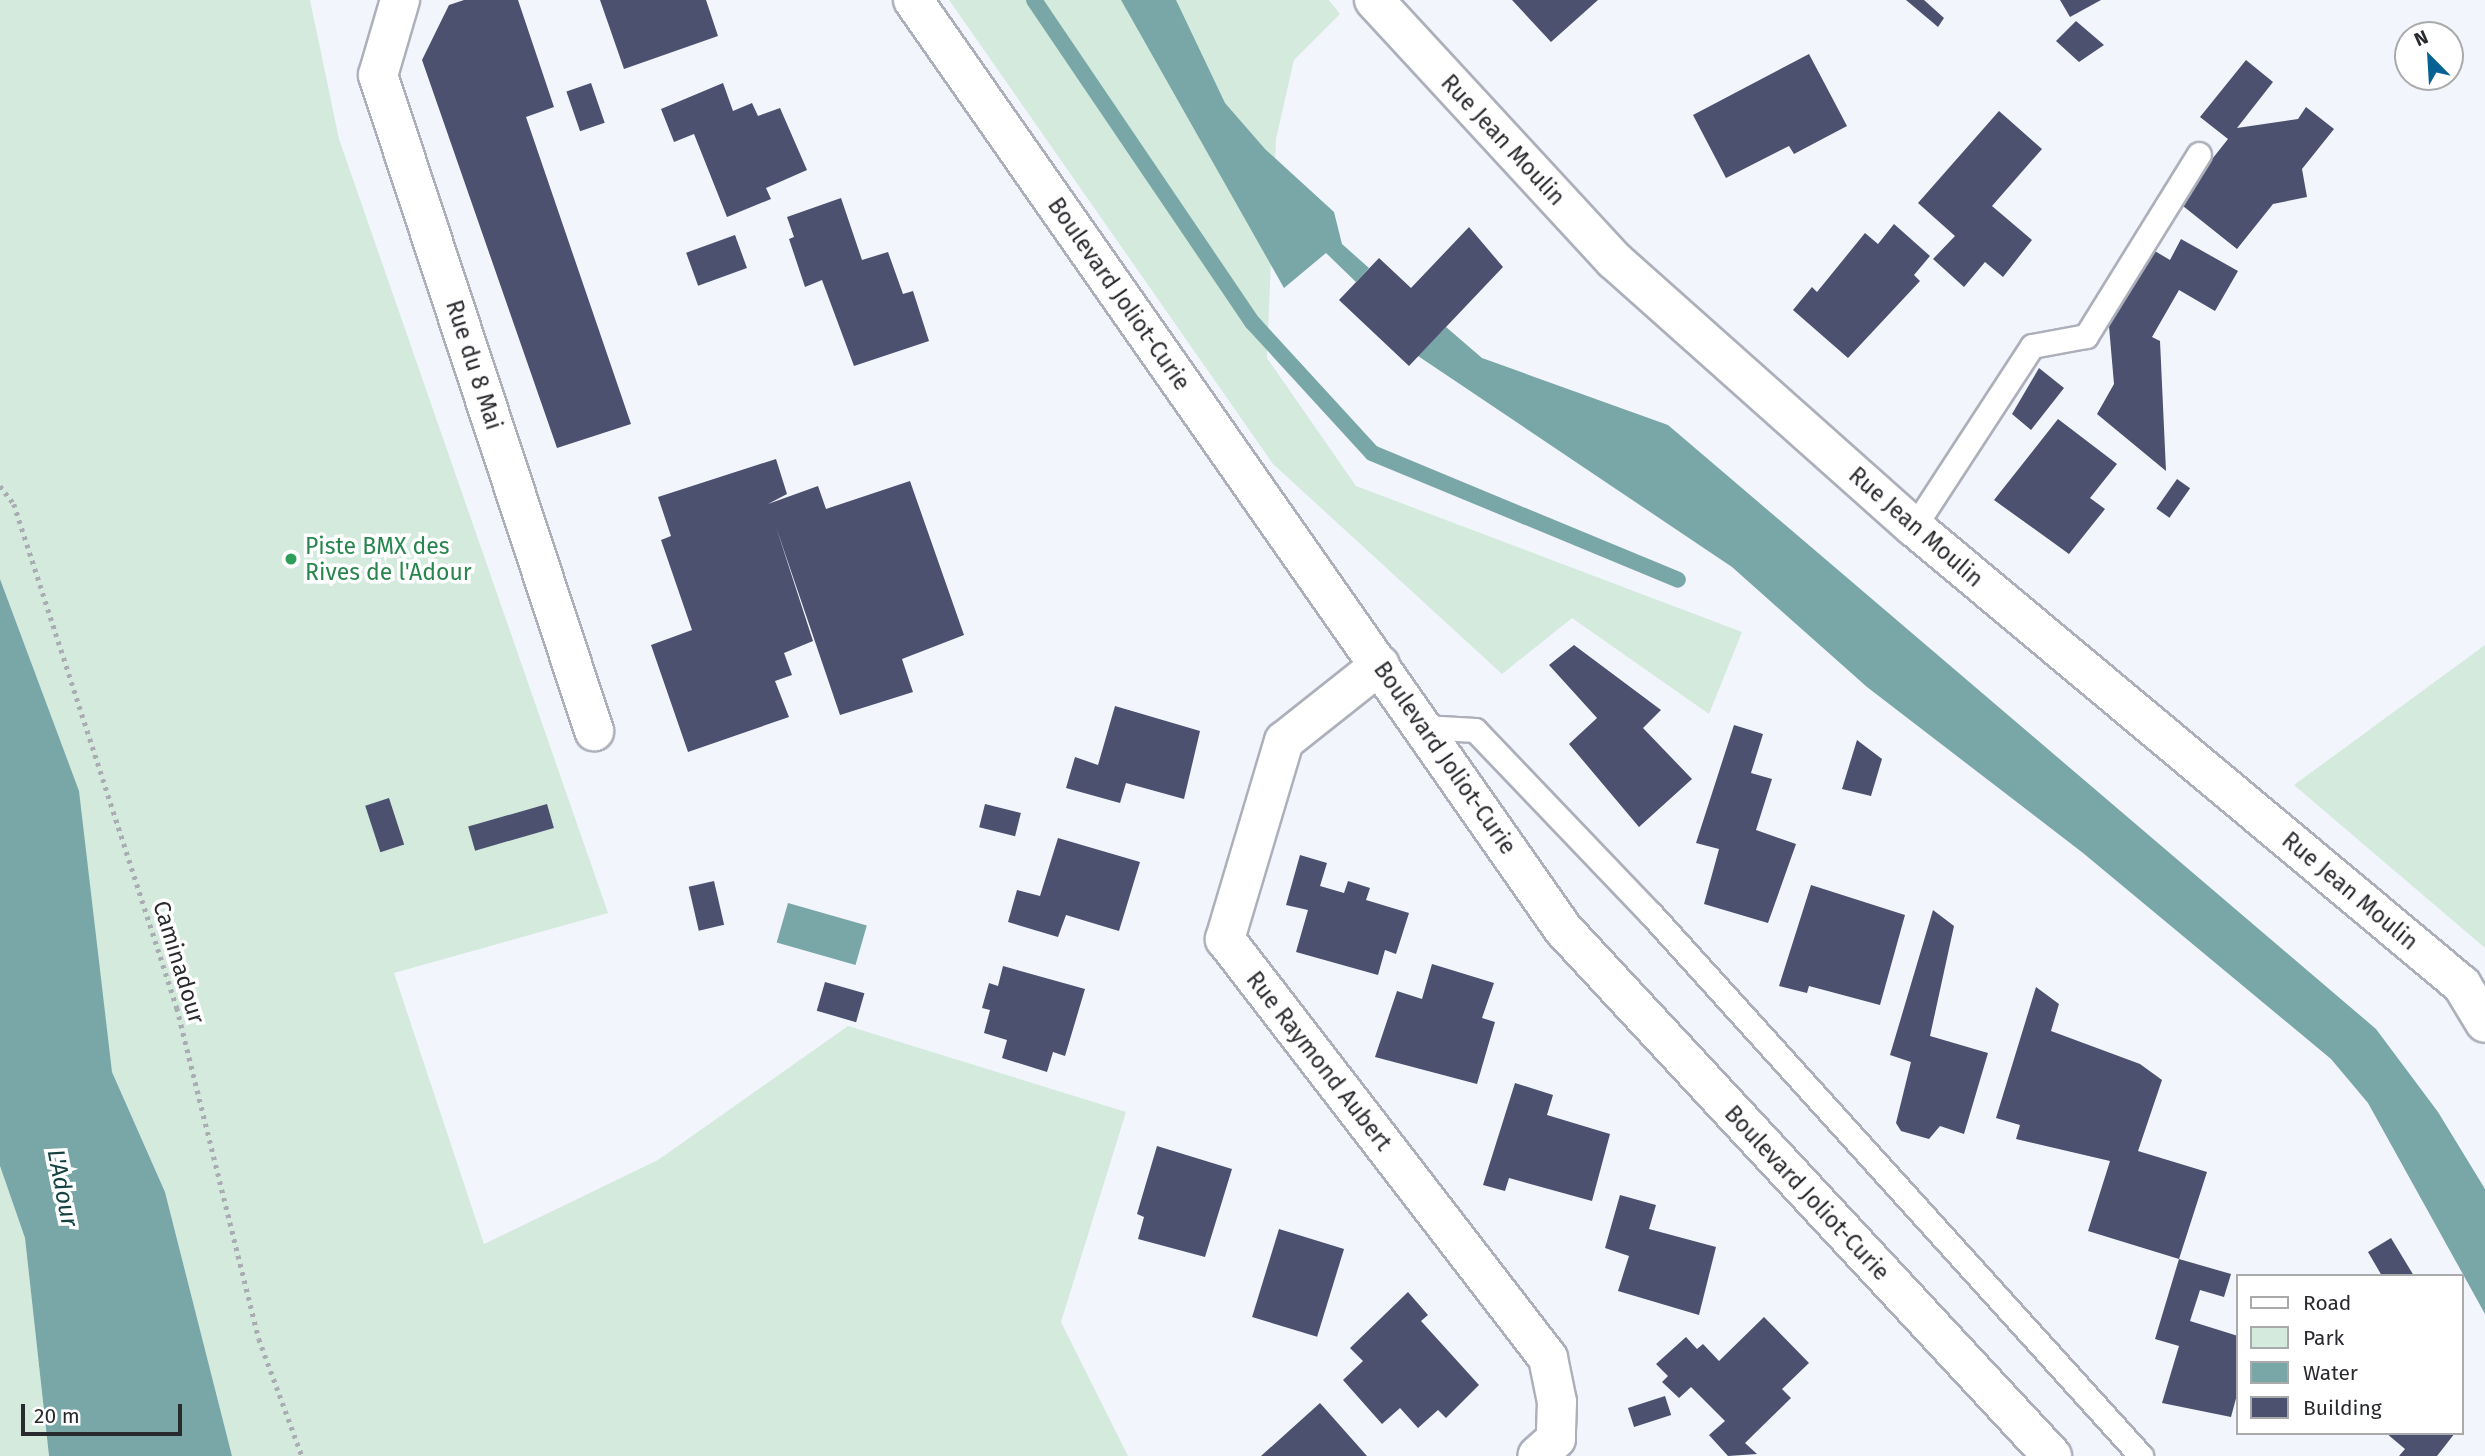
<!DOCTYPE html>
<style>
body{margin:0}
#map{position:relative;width:2485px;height:1456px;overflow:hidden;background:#f3f5fd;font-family:"Fira Sans",sans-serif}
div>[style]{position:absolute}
.green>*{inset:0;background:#d3eadd}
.water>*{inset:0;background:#79a7a7;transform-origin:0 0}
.stream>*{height:16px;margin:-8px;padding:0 8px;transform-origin:8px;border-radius:8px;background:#79a7a7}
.building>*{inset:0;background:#4b516f;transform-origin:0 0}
.path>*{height:4.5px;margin-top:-2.25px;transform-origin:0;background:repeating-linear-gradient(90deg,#aaacb3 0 3.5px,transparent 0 8.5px)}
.roads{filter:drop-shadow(2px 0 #adb0ba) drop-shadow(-2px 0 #adb0ba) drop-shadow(0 2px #adb0ba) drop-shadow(0 -2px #adb0ba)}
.service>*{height:23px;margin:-11.5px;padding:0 11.5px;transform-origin:11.5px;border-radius:11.5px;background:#fff}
.minor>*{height:38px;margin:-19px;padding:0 19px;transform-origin:19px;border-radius:19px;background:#fff}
.secondary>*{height:38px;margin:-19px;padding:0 19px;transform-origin:19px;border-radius:19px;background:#fff}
.dots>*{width:19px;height:19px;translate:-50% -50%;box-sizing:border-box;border:4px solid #fff;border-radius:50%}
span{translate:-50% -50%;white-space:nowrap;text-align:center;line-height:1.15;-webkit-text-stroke:7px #fff;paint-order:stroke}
.street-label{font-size:23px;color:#292a2e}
.leisure-label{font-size:23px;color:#27864d}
.left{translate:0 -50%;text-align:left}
.water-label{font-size:24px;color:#154142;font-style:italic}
.legend{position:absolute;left:2236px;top:1274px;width:228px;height:161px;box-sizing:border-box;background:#fff;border:2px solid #a9aaab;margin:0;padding:9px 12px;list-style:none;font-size:21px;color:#292a2e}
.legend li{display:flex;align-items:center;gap:14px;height:35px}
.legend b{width:35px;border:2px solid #a9aaab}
.north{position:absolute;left:2394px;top:21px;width:70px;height:70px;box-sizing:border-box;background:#fff;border:2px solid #a9aaab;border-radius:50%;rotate:336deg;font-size:19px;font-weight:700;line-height:28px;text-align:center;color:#292a2e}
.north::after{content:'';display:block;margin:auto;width:24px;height:32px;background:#066293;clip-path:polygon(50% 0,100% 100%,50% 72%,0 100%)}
.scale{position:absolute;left:21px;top:1404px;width:161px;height:32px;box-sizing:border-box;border:4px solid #292a2e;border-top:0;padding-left:9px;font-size:21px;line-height:24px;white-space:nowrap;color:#292a2e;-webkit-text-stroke:5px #fff;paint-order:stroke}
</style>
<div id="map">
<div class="green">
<i style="clip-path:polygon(0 0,310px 0,339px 139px,608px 913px,394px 973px,484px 1244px,658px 1160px,848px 1026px,1126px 1112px,1061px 1322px,1128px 1456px,232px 1456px,165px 1192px,112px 1072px,65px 755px,0 579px)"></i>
<i style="clip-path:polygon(949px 0,1329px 0,1340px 14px,1294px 60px,1276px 139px,1267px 358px,1356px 486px,1742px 632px,1709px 714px,1572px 618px,1502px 674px,1273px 464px)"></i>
<i style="clip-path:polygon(2485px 645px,2485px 948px,2294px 785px)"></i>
<i style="clip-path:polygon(0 1166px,25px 1238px,49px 1456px,0 1456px)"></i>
</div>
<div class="water">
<i style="clip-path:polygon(1121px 0,1176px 0,1225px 103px,1265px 149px,1334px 212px,1342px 244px,1369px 268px,1356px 282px,1326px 253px,1284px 288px)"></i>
<i style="clip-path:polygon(1446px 327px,1482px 358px,1668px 425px,2376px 1029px,2438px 1112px,2485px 1189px,2485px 1314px,2368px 1103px,2331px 1059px,2083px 853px,1867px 687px,1732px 567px,1418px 356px)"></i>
<i style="clip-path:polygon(0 579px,79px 791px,112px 1072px,165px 1192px,232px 1456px,49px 1456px,25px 1238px,0 1166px)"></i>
<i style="left:788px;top:903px;width:82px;height:41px;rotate:16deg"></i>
</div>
<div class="stream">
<i style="left:1034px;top:0;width:390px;rotate:55.9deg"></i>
<i style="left:1253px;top:323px;width:176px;rotate:47.5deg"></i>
<i style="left:1372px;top:453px;width:331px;rotate:22.5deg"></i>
</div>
<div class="building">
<i style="clip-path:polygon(464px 0,518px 0,554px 107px,526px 117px,631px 424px,557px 448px,422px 60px,449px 5px)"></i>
<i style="clip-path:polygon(600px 0,706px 0,718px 36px,624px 69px)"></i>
<i style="clip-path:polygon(1512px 0,1598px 0,1551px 42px)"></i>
<i style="clip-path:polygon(1906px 0,1924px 0,1944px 18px,1938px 27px)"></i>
<i style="clip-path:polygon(2060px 0,2101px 0,2070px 17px)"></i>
<i style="clip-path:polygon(2076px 21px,2104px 45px,2079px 62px,2056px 41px)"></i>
<i style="clip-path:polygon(1809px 54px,1847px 126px,1794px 154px,1789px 146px,1726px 178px,1693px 115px)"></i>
<i style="clip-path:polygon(2246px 60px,2273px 82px,2237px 128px,2298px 119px,2306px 107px,2334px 129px,2302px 169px,2307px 197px,2273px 204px,2237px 249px,2178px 202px,2228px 139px,2200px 117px)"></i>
<i style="left:591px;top:83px;width:42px;height:26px;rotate:71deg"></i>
<i style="clip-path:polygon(723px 83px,733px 111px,752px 103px,758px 116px,780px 108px,807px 170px,766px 188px,771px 199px,727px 217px,694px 134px,674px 142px,661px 109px)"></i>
<i style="clip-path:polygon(1999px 111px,2042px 149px,1992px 206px,2032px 240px,2003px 277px,1985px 262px,1964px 287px,1933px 259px,1955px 236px,1918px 203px)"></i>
<i style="clip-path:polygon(841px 198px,862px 260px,888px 252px,903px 294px,913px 291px,929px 341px,854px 366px,822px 280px,805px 287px,789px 239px,794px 237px,787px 217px)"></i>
<i style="clip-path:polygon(1894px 224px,1930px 256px,1914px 275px,1920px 281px,1848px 358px,1793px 310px,1812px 287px,1817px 292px,1865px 233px,1878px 244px)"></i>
<i style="clip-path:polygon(1469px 227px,1503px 267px,1409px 366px,1339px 300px,1379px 258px,1411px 288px)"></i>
<i style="left:735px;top:235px;width:35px;height:52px;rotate:70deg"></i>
<i style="clip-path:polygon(2181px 239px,2238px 271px,2215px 311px,2179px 290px,2152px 337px,2160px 341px,2166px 471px,2097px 414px,2114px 384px,2108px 315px,2148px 247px,2170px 260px)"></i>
<i style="clip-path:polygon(2039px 368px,2064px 388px,2031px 430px,2012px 414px)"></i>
<i style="clip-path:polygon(2058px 419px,2117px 464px,2090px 498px,2105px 509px,2069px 554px,1994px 500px)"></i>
<i style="clip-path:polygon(776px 459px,787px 494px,768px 504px,818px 486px,826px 509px,910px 481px,964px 635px,902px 659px,913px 692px,840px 715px,776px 527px,813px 641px,784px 653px,792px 675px,775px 681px,789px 717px,688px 752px,651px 645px,692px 630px,661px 540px,671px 536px,658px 497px)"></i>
<i style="left:2177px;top:479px;width:16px;height:36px;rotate:35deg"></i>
<i style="clip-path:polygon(1574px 645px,1661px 710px,1643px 728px,1692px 779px,1639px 827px,1569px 744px,1597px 718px,1549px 665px)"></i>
<i style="clip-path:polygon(1115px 706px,1200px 731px,1184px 799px,1126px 783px,1120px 803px,1066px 788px,1075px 757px,1098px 765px)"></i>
<i style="clip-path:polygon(1734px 725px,1763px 734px,1751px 773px,1772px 779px,1756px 830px,1796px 844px,1768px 923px,1704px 904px,1719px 849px,1696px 843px)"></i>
<i style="clip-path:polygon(1857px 740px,1882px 759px,1871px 796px,1842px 789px)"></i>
<i style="left:389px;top:798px;width:49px;height:25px;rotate:72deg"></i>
<i style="left:547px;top:804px;width:25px;height:82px;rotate:74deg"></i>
<i style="left:985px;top:804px;width:37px;height:24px;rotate:14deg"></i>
<i style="clip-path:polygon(1058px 838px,1140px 862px,1119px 931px,1066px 915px,1058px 937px,1008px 922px,1017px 890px,1040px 896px)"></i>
<i style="clip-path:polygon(1300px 855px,1327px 863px,1320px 886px,1344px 893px,1348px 881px,1370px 888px,1366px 900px,1409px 913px,1396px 954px,1385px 950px,1378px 975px,1296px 952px,1308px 910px,1286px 905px)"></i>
<i style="left:714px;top:881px;width:45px;height:26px;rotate:77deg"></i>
<i style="clip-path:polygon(1811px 885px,1905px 915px,1880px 1005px,1809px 986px,1807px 993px,1779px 986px)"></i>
<i style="clip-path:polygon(1933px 910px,1954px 926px,1930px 1036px,1988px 1053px,1964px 1134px,1940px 1126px,1929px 1139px,1901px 1131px,1896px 1123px,1911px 1062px,1890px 1055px)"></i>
<i style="clip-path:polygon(1432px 964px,1494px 983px,1482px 1018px,1495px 1022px,1477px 1084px,1375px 1057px,1397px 991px,1422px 999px)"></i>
<i style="clip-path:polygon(1003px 966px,1085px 989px,1065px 1056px,1053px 1052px,1047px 1072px,1002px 1058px,1007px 1040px,984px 1033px,990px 1010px,982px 1008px,989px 983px,998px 986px)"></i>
<i style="left:825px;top:982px;width:41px;height:30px;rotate:16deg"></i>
<i style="clip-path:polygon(2036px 987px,2059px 1004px,2051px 1031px,2140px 1064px,2162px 1080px,2138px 1151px,2207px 1172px,2179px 1259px,2088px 1231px,2110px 1161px,2016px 1139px,2020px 1125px,1996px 1118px)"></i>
<i style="clip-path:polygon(1515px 1083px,1553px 1095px,1547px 1115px,1610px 1134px,1592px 1201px,1509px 1178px,1505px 1191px,1483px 1185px)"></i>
<i style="clip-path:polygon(1157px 1146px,1232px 1169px,1205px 1257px,1138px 1239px,1144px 1217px,1137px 1214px)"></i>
<i style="clip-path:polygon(1620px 1195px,1656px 1205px,1649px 1229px,1716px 1247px,1699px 1315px,1618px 1291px,1629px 1256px,1605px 1248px)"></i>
<i style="left:1279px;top:1229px;width:68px;height:92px;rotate:17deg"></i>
<i style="clip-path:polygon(2391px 1238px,2414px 1276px,2382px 1276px,2368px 1252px)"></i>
<i style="clip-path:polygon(2179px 1259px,2231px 1274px,2224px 1297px,2200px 1290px,2190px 1321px,2238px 1336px,2238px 1391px,2231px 1417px,2162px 1403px,2179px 1346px,2155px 1339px)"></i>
<i style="clip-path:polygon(1408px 1292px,1428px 1315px,1421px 1321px,1479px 1385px,1446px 1418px,1438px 1410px,1418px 1428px,1400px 1408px,1382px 1424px,1343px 1380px,1363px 1361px,1350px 1348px)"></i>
<i style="clip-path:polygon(1764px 1317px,1809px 1363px,1782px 1389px,1791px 1398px,1745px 1443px,1757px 1454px,1728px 1456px,1709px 1435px,1725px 1421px,1691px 1387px,1679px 1398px,1662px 1382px,1668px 1376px,1656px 1364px,1686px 1337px,1697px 1349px,1703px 1344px,1719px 1361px)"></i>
<i style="left:1665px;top:1396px;width:20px;height:39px;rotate:72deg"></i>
<i style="clip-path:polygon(1320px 1403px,1367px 1456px,1261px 1456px)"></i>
<i style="clip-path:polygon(2386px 1433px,2455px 1433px,2437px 1456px,2399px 1456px,2405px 1449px)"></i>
</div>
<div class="path">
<i style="left:0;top:486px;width:23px;rotate:52deg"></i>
<i style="left:14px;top:504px;width:530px;rotate:72.08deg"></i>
<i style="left:177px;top:1008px;width:341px;rotate:76.1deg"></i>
<i style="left:259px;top:1339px;width:125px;rotate:69.8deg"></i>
</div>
<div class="roads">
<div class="service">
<i style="left:1914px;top:527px;width:216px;rotate:-56.9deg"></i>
<i style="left:2032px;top:346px;width:55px;rotate:-10.5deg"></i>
<i style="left:2086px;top:336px;width:214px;rotate:-58.2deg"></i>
<i style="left:1423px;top:727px;width:52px;rotate:3.3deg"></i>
<i style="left:1475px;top:730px;width:255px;rotate:46.3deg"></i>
<i style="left:1651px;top:914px;width:731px;rotate:47.88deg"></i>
</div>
<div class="minor">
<i style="left:400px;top:0;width:78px;rotate:106.3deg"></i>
<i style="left:378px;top:75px;width:691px;rotate:71.77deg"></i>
<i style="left:1374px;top:0;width:354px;rotate:47.3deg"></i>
<i style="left:1614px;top:260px;width:402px;rotate:41.7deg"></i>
<i style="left:1914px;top:527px;width:714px;rotate:39.89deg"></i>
<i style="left:2462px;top:985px;width:44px;rotate:58.8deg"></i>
<i style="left:1380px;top:665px;width:122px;rotate:141.6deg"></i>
<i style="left:1284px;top:741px;width:207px;rotate:106.6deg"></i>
<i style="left:1225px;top:939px;width:529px;rotate:52.37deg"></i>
<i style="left:1548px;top:1358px;width:45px;rotate:78.4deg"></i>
<i style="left:1557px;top:1402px;width:37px;rotate:92deg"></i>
<i style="left:1556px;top:1439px;width:25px;rotate:138deg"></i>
</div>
<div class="secondary">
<i style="left:913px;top:0;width:1134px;rotate:55.02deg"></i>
<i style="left:1563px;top:929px;width:719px;rotate:47.14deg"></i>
</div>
</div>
<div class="dots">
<i style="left:291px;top:559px;background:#2e9e5b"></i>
</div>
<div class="street-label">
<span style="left:1503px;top:140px;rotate:47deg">Rue Jean Moulin</span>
<span style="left:1119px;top:294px;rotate:55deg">Boulevard Joliot-Curie</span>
<span style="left:474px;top:365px;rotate:72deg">Rue du 8 Mai</span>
<span style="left:1916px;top:527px;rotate:41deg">Rue Jean Moulin</span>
<span style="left:1445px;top:758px;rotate:55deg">Boulevard Joliot-Curie</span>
<span style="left:2350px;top:891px;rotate:40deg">Rue Jean Moulin</span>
<span style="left:179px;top:962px;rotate:73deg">Caminadour</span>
<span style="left:1319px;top:1061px;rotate:52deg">Rue Raymond Aubert</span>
<span style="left:1807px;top:1193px;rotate:47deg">Boulevard Joliot-Curie</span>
</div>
<div class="leisure-label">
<span class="left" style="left:305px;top:559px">Piste BMX des<br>Rives de l'Adour</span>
</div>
<div class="water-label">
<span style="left:62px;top:1188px;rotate:79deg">L'Adour</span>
</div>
<ul class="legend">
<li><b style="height:9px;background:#fff"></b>Road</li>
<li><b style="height:19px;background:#d3eadd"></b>Park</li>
<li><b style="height:19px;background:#79a7a7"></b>Water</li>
<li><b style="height:19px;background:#4b516f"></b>Building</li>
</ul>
<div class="north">N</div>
<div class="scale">20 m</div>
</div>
